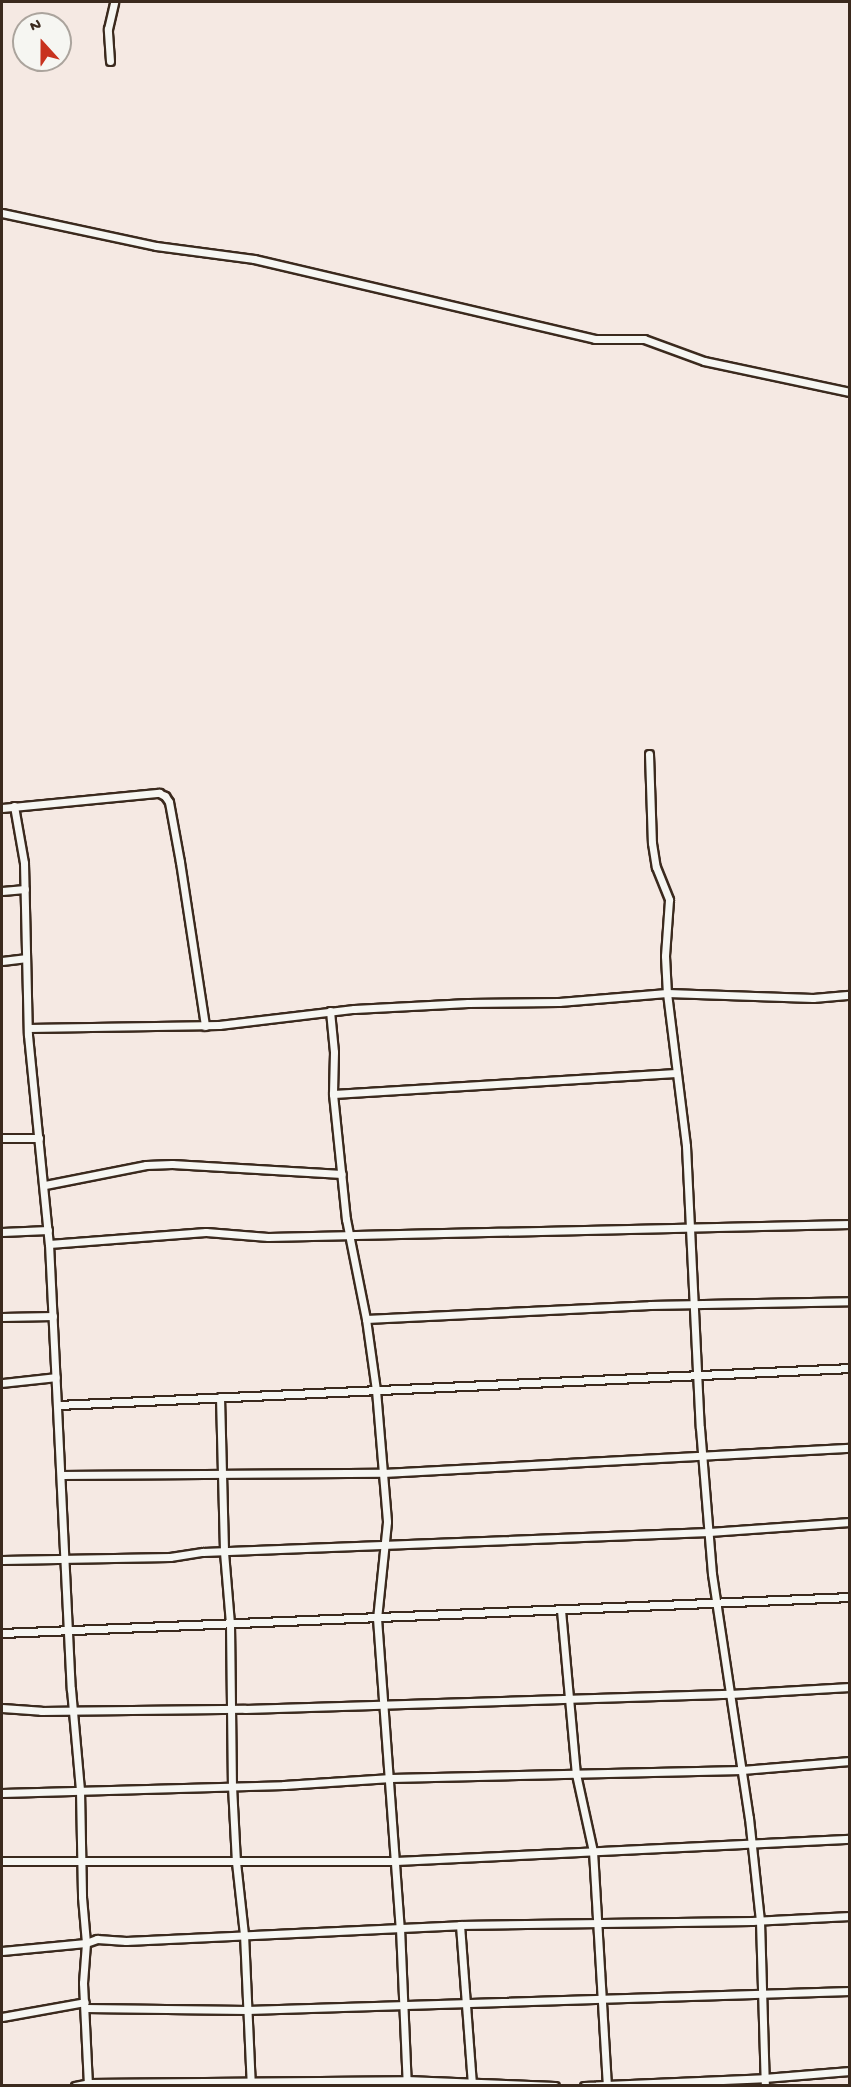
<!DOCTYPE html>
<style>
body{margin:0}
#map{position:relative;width:851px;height:2087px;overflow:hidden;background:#f5e9e3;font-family:"Gochi Hand",sans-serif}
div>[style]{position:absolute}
.roads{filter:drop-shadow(2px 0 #3b2a1e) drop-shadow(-2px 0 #3b2a1e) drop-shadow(0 2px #3b2a1e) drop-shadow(0 -2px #3b2a1e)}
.minor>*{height:7px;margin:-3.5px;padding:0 3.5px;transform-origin:3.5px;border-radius:3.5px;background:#f6f6f2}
span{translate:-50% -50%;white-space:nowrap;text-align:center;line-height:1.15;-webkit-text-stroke:4.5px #f6f6f2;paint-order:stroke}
.frame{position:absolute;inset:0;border:3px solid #3b2a1e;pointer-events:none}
.north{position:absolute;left:12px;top:12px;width:60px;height:60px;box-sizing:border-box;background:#f6f6f2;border:2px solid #aba49d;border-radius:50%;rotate:339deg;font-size:16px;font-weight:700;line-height:24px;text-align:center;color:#3b2a1e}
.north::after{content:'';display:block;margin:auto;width:21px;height:27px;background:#c8321e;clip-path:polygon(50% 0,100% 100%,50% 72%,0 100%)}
</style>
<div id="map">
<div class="roads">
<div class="minor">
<i style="left:110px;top:61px;width:32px;rotate:-94deg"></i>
<i style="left:108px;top:29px;width:28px;rotate:-77deg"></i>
<i style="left:2px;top:213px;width:157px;rotate:12.1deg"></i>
<i style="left:156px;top:246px;width:99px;rotate:7.6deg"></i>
<i style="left:254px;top:259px;width:350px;rotate:13.2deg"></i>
<i style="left:595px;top:339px;width:49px"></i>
<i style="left:644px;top:339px;width:64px;rotate:20.1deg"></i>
<i style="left:704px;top:361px;width:149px;rotate:12deg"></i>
<i style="left:649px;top:754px;width:89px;rotate:88.1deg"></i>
<i style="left:652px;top:843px;width:24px;rotate:81deg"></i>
<i style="left:656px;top:867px;width:35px;rotate:68deg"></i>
<i style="left:669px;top:900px;width:56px;rotate:94.1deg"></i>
<i style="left:665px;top:956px;width:37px;rotate:87deg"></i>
<i style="left:667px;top:993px;width:154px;rotate:82.9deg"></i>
<i style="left:686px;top:1146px;width:282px;rotate:87.2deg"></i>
<i style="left:700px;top:1428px;width:146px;rotate:85.3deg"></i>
<i style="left:712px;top:1574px;width:247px;rotate:81.4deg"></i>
<i style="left:749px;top:1818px;width:104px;rotate:83.9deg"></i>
<i style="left:760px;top:1921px;width:165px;rotate:88.3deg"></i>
<i style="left:14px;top:806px;width:58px;rotate:80deg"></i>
<i style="left:24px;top:863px;width:172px;rotate:88.7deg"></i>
<i style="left:28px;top:1035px;width:210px;rotate:84.3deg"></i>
<i style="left:49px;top:1244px;width:157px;rotate:-4.4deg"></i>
<i style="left:206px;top:1232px;width:62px;rotate:4.6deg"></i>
<i style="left:268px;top:1237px;width:582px;rotate:-1.28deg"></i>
<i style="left:2px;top:808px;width:158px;rotate:-5.5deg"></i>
<i style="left:159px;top:793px;width:7px;rotate:27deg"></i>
<i style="left:165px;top:796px;width:7px;rotate:56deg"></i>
<i style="left:169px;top:802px;width:61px;rotate:79.6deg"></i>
<i style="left:180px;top:862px;width:166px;rotate:81.3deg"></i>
<i style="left:2px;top:891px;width:23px;rotate:-5deg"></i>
<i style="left:2px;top:961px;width:23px;rotate:-7deg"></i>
<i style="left:330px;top:1011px;width:41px;rotate:84.4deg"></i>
<i style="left:334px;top:1052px;width:42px;rotate:91.4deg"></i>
<i style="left:333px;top:1094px;width:126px;rotate:84.1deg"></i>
<i style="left:346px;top:1219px;width:102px;rotate:78.7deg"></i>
<i style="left:366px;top:1319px;width:72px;rotate:82deg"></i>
<i style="left:376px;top:1390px;width:132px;rotate:85.2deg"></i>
<i style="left:387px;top:1522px;width:97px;rotate:95.9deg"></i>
<i style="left:377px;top:1618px;width:311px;rotate:85.8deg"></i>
<i style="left:400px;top:1928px;width:158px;rotate:87.5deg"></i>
<i style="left:28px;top:1028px;width:191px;rotate:-0.9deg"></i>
<i style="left:219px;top:1025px;width:136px;rotate:-6.8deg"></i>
<i style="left:354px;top:1009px;width:114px;rotate:-3deg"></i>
<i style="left:468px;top:1003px;width:91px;rotate:-0.6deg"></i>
<i style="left:559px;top:1002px;width:108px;rotate:-4.8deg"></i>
<i style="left:667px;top:993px;width:146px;rotate:2deg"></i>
<i style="left:813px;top:998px;width:37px;rotate:-5deg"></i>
<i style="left:333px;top:1094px;width:344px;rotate:-3.5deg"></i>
<i style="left:2px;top:1138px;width:37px"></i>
<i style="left:45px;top:1185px;width:103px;rotate:-11.2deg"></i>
<i style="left:146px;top:1165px;width:26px;rotate:-2deg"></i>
<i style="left:172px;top:1164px;width:170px;rotate:3.4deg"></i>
<i style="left:2px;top:1232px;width:46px;rotate:-2.5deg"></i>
<i style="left:49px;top:1244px;width:446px;rotate:87.2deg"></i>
<i style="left:71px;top:1689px;width:101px;rotate:84.9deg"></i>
<i style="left:80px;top:1790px;width:107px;rotate:88.9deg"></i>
<i style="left:82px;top:1897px;width:46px;rotate:85deg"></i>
<i style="left:86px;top:1943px;width:40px;rotate:94.3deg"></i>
<i style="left:83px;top:1983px;width:103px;rotate:87.2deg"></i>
<i style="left:2px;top:1317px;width:51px;rotate:-1.1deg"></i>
<i style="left:366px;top:1319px;width:284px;rotate:-2.8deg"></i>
<i style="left:650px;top:1305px;width:200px;rotate:-1.1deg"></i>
<i style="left:2px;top:1383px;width:54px;rotate:-6.3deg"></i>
<i style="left:220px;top:1397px;width:155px;rotate:88.5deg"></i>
<i style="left:224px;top:1552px;width:72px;rotate:85.2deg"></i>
<i style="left:230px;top:1624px;width:162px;rotate:89.3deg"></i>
<i style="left:232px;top:1786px;width:76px;rotate:87deg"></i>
<i style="left:236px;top:1862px;width:72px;rotate:83.7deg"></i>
<i style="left:244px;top:1934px;width:152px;rotate:87.4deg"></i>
<i style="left:58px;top:1405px;width:793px;rotate:-2.67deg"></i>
<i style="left:61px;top:1475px;width:322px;rotate:-0.4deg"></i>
<i style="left:383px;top:1473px;width:468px;rotate:-3.1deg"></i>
<i style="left:2px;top:1560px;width:168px;rotate:-1deg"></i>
<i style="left:170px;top:1557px;width:33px;rotate:-9deg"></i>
<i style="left:203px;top:1552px;width:506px;rotate:-2.26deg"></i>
<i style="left:709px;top:1532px;width:141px;rotate:-4.1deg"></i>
<i style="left:561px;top:1610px;width:165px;rotate:84.8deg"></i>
<i style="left:576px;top:1774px;width:79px;rotate:77.6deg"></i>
<i style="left:593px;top:1851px;width:235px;rotate:86.6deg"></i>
<i style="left:2px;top:1633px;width:849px;rotate:-2.43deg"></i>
<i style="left:2px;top:1708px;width:39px;rotate:4deg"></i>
<i style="left:41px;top:1711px;width:204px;rotate:-0.6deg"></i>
<i style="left:245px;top:1709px;width:485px;rotate:-1.8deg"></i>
<i style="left:730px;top:1694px;width:120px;rotate:-3.3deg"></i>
<i style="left:2px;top:1793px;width:282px;rotate:-1.6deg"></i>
<i style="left:284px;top:1785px;width:107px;rotate:-3.7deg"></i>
<i style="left:391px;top:1778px;width:351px;rotate:-1.3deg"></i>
<i style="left:742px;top:1770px;width:108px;rotate:-4.8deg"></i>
<i style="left:2px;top:1861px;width:394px"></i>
<i style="left:396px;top:1861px;width:455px;rotate:-2.8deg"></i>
<i style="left:460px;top:1925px;width:161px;rotate:85.7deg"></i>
<i style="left:2px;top:1951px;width:84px;rotate:-5.4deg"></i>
<i style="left:86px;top:1943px;width:12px;rotate:-20deg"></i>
<i style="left:97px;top:1939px;width:29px;rotate:4deg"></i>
<i style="left:126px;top:1941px;width:334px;rotate:-2.7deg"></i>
<i style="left:460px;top:1925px;width:292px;rotate:-0.8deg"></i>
<i style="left:752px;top:1921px;width:98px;rotate:-2.9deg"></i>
<i style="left:85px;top:2008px;width:162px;rotate:0.7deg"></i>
<i style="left:247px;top:2010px;width:603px;rotate:-1.8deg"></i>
<i style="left:2px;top:2017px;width:84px;rotate:-10.2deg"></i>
<i style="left:75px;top:2086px;width:14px;rotate:-12deg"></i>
<i style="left:89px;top:2083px;width:317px;rotate:-0.5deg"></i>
<i style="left:406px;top:2080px;width:149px;rotate:2.3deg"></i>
<i style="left:584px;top:2086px;width:180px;rotate:-2.5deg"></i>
<i style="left:764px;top:2078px;width:86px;rotate:-4.7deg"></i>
</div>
</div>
<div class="frame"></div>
<div class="north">N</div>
</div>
